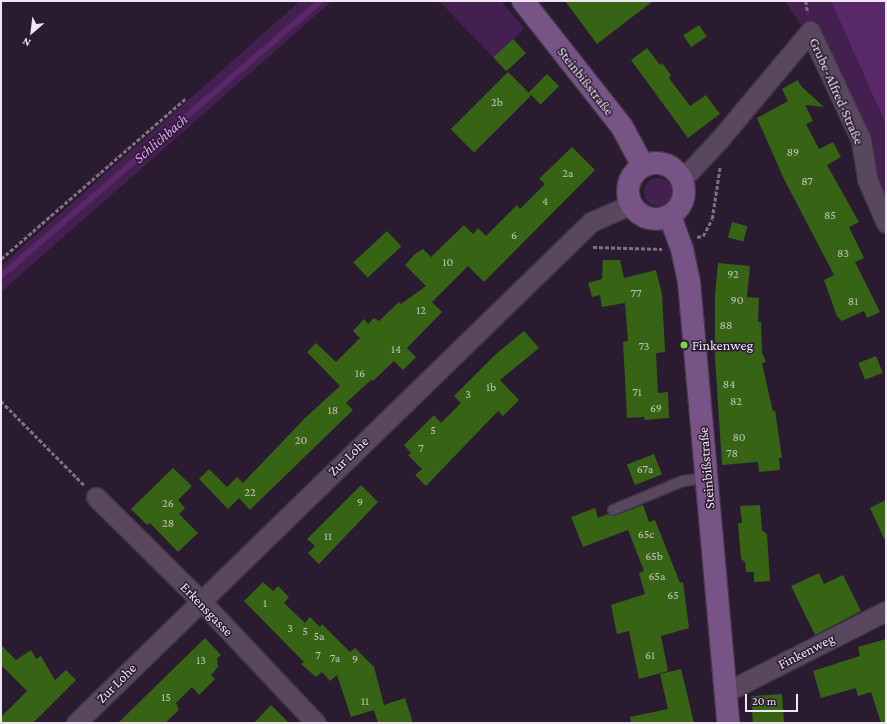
<!DOCTYPE html>
<meta charset="utf-8">
<style>
body{margin:0}
#map{position:relative;width:887px;height:724px;overflow:hidden;background:#2b1b31;font-family:"Crimson Pro",serif}
div>[style]{position:absolute}
.green>*{inset:0;background:#442051}
.round{border-radius:50%}
.water>*{inset:0;background:#582869}
.stream>*{height:5.5px;margin:-2.75px;padding:0 2.75px;transform-origin:2.75px;border-radius:2.75px;background:#582869}
.building>*{inset:0;background:#366314;transform-origin:0 0}
.path>*{height:2.5px;margin-top:-1.25px;transform-origin:0;background:repeating-linear-gradient(90deg,#7d7083 0 4px,transparent 0 6px)}
.roads{filter:drop-shadow(1px 0 #433648) drop-shadow(-1px 0 #433648) drop-shadow(0 1px #433648) drop-shadow(0 -1px #433648)}
.lane>*{height:10px;margin:-5px;padding:0 5px;transform-origin:5px;border-radius:5px;background:#58475f}
.street>*{height:19px;margin:-9.5px;padding:0 9.5px;transform-origin:9.5px;border-radius:9.5px;background:#58475f}
.secondary>*{height:22px;margin:-11px;padding:0 11px;transform-origin:11px;border-radius:11px;background:#785486}
.secondary>.ring{margin:-11px;padding:0;box-sizing:content-box;background:none;border:22px solid #785486;border-radius:50%}
.dots>*{width:11px;height:11px;translate:-50% -50%;box-sizing:border-box;border:2px solid #2b1b31;border-radius:50%}
span{translate:-50% -50%;white-space:nowrap;text-align:center;line-height:1.15;-webkit-text-stroke:3px #2b1b31;paint-order:stroke}
.number-label{font-size:12px;color:#c1c4bc}
.number-label span{-webkit-text-stroke-width:0}
.street-label{font-size:14px;color:#efe5f4}
.poi-label{font-size:14px;color:#efe5f4}
.left{translate:0 -50%;text-align:left}
.water-label{font-size:15px;color:#e49ffe;font-style:italic}
.frame{position:absolute;inset:0;border:2px solid #efe5f4;pointer-events:none}
.north{position:absolute;left:12px;top:12px;width:40px;height:40px;-webkit-text-stroke:3px #2b1b31;paint-order:stroke;rotate:208deg;font-size:11px;font-weight:700;line-height:16px;text-align:center;color:#efe5f4}
.north::after{content:'';display:block;margin:auto;width:14px;height:18px;background:#efe5f4;clip-path:polygon(50% 0,100% 100%,50% 72%,0 100%)}
.scale{position:absolute;left:745px;top:694px;width:53px;height:18px;box-sizing:border-box;border:2px solid #efe5f4;border-top:0;padding-left:5px;font-size:12px;line-height:14px;white-space:nowrap;color:#efe5f4;-webkit-text-stroke:3px #2b1b31;paint-order:stroke}
</style>
<div id="map">
<div class="green">
<i style="clip-path:polygon(300px 1px,332px 1px,1px 292px,1px 266px)"></i>
<i style="clip-path:polygon(435px 1px,501px 1px,524px 28px,494px 58px,441px 3px)"></i>
<i style="clip-path:polygon(785px 1px,831px 1px,886px 126px,886px 202px,851px 102px)"></i>
<i class="round" style="left:644px;top:178px;width:28px;height:28px"></i>
</div>
<div class="water">
<i style="clip-path:polygon(831px 1px,886px 1px,886px 125px)"></i>
</div>
<div class="stream">
<i style="left:1px;top:276px;width:422px;rotate:-40.7deg"></i>
</div>
<div class="building">
<i style="clip-path:polygon(565px 1px,653px 1px,597px 44px)"></i>
<i style="left:699px;top:25px;width:14px;height:19px;rotate:56deg"></i>
<i style="left:513px;top:39px;width:19px;height:27px;rotate:47deg"></i>
<i style="clip-path:polygon(647px 48px,660px 65px,662px 63px,671px 75px,669px 78px,690px 106px,706px 95px,720px 114px,688px 138px,631px 60px)"></i>
<i style="left:508px;top:72px;width:33px;height:81px;rotate:45deg"></i>
<i style="left:547px;top:74px;width:17px;height:26px;rotate:45deg"></i>
<i style="clip-path:polygon(798px 80px,801px 86px,824px 107px,805px 105px,813px 121px,806px 124px,819px 149px,833px 142px,841px 157px,827px 165px,859px 222px,849px 227px,864px 258px,855px 262px,880px 312px,867px 318px,864px 311px,842px 321px,837px 316px,824px 280px,834px 275px,783px 177px,757px 118px,788px 101px,782px 89px)"></i>
<i style="clip-path:polygon(572px 147px,595px 170px,484px 282px,468px 266px,432px 302px,442px 312px,407px 348px,416px 357px,403px 370px,394px 361px,373px 381px,371px 380px,346px 403px,353px 410px,250px 510px,239px 498px,228px 509px,199px 479px,209px 469px,227px 487px,237px 477px,243px 483px,305px 418px,340px 386px,307px 352px,316px 343px,336px 362px,360px 338px,353px 331px,364px 319px,368px 324px,374px 318px,379px 321px,399px 302px,401px 304px,426px 286px,405px 265px,415px 254px,423px 249px,431px 257px,464px 225px,473px 234px,478px 228px,486px 236px,517px 205px,520px 209px,545px 184px,539px 179px)"></i>
<i style="left:732px;top:222px;width:16px;height:16px;rotate:15deg"></i>
<i style="left:387px;top:231px;width:21px;height:46px;rotate:47deg"></i>
<i style="clip-path:polygon(603px 260px,620px 260px,624px 278px,656px 270px,662px 294px,665px 352px,656px 353px,658px 393px,668px 392px,669px 418px,645px 420px,644px 417px,627px 418px,623px 342px,628px 341px,625px 303px,602px 307px,600px 295px,592px 297px,588px 283px,602px 279px)"></i>
<i style="clip-path:polygon(718px 263px,750px 266px,747px 297px,759px 298px,758px 322px,761px 322px,762px 352px,766px 362px,762px 363px,773px 412px,775px 410px,782px 458px,779px 458px,780px 470px,759px 472px,758px 462px,722px 465px,715px 358px,715px 295px)"></i>
<i style="clip-path:polygon(524px 331px,539px 348px,500px 380px,519px 400px,503px 416px,498px 411px,426px 486px,415px 475px,422px 469px,408px 455px,411px 453px,404px 445px,434px 415px,441px 423px,461px 403px,454px 396px,495px 355px)"></i>
<i style="left:876px;top:356px;width:18px;height:19px;rotate:68deg"></i>
<i style="left:654px;top:454px;width:22px;height:29px;rotate:69deg"></i>
<i style="clip-path:polygon(173px 468px,192px 486px,178px 500px,185px 508px,179px 514px,198px 533px,178px 552px,150px 523px,147px 525px,131px 509px)"></i>
<i style="clip-path:polygon(361px 485px,378px 502px,319px 564px,308px 553px,315px 546px,307px 539px)"></i>
<i style="clip-path:polygon(886px 500px,886px 543px,870px 508px)"></i>
<i style="clip-path:polygon(643px 505px,649px 522px,655px 520px,680px 583px,683px 582px,689px 628px,661px 636px,668px 671px,639px 679px,629px 631px,617px 634px,611px 605px,645px 594px,639px 573px,644px 571px,628px 530px,583px 547px,571px 517px,595px 508px,598px 518px,608px 514px,615px 516px)"></i>
<i style="clip-path:polygon(760px 505px,762px 530px,767px 534px,770px 581px,754px 582px,754px 572px,746px 572px,745px 562px,741px 559px,738px 523px,742px 523px,740px 506px)"></i>
<i style="clip-path:polygon(819px 573px,824px 584px,843px 575px,861px 611px,815px 635px,791px 586px)"></i>
<i style="clip-path:polygon(263px 582px,273px 591px,278px 586px,289px 597px,284px 603px,305px 623px,310px 617px,320px 627px,322px 624px,350px 652px,355px 648px,374px 667px,384px 705px,405px 698px,413px 723px,378px 723px,374px 710px,351px 717px,337px 675px,330px 681px,322px 672px,316px 677px,301px 664px,304px 662px,299px 657px,244px 601px)"></i>
<i style="clip-path:polygon(205px 638px,221px 655px,217px 658px,218px 667px,211px 675px,215px 679px,199px 695px,192px 687px,176px 703px,179px 710px,165px 723px,118px 723px)"></i>
<i style="clip-path:polygon(886px 639px,886px 723px,881px 723px,871px 692px,858px 696px,856px 688px,821px 698px,813px 671px,860px 656px,858px 647px)"></i>
<i style="clip-path:polygon(1px 645px,16px 660px,31px 650px,36px 659px,41px 656px,55px 680px,66px 670px,76px 680px,33px 723px,1px 723px,1px 717px,27px 691px,1px 665px)"></i>
<i style="clip-path:polygon(681px 669px,694px 723px,631px 723px,630px 717px,668px 709px,660px 674px)"></i>
<i style="left:782px;top:694px;width:29px;height:31px;rotate:86deg"></i>
<i style="clip-path:polygon(271px 705px,289px 723px,254px 723px)"></i>
</div>
<div class="path">
<i style="left:806px;top:1px;width:12px;rotate:81deg"></i>
<i style="left:697px;top:237px;width:6px;rotate:-9deg"></i>
<i style="left:703px;top:236px;width:19px;rotate:-62deg"></i>
<i style="left:712px;top:219px;width:54px;rotate:-81.4deg"></i>
<i style="left:593px;top:247px;width:69px;rotate:1.7deg"></i>
<i style="left:1px;top:259px;width:245px;rotate:-41deg"></i>
<i style="left:1px;top:401px;width:118px;rotate:45.3deg"></i>
</div>
<div class="roads">
<div class="lane">
<i style="left:613px;top:510px;width:76px;rotate:-22.5deg"></i>
<i style="left:683px;top:481px;width:24px;rotate:-7deg"></i>
</div>
<div class="street">
<i style="left:679px;top:174px;width:11px;rotate:-15deg"></i>
<i style="left:690px;top:171px;width:42px;rotate:-46.9deg"></i>
<i style="left:719px;top:140px;width:142px;rotate:-50.1deg"></i>
<i style="left:810px;top:31px;width:120px;rotate:64.9deg"></i>
<i style="left:861px;top:140px;width:39px;rotate:81deg"></i>
<i style="left:867px;top:179px;width:48px;rotate:66.6deg"></i>
<i style="left:96px;top:497px;width:146px;rotate:44.7deg"></i>
<i style="left:200px;top:600px;width:169px;rotate:46.7deg"></i>
<i style="left:726px;top:692px;width:179px;rotate:-26.9deg"></i>
<i style="left:76px;top:723px;width:718px;rotate:-44.21deg"></i>
<i style="left:591px;top:222px;width:45px;rotate:-23.7deg"></i>
</div>
<div class="secondary">
<i style="left:523px;top:1px;width:160px;rotate:51.8deg"></i>
<i style="left:622px;top:127px;width:44px;rotate:61.7deg"></i>
<i class="ring" style="left:628px;top:163px;width:34px;height:34px"></i>
<i style="left:670px;top:216px;width:35px;rotate:70deg"></i>
<i style="left:682px;top:249px;width:34px;rotate:78deg"></i>
<i style="left:689px;top:282px;width:443px;rotate:84.9deg"></i>
</div>
</div>
<div class="dots">
<i style="left:684px;top:345px;background:#82d04f"></i>
</div>
<div class="number-label">
<span style="left:497px;top:103px">2b</span>
<span style="left:793px;top:153px">89</span>
<span style="left:568px;top:174px">2a</span>
<span style="left:807px;top:182px">87</span>
<span style="left:545px;top:202px">4</span>
<span style="left:830px;top:216px">85</span>
<span style="left:514px;top:236px">6</span>
<span style="left:843px;top:254px">83</span>
<span style="left:448px;top:263px">10</span>
<span style="left:733px;top:275px">92</span>
<span style="left:636px;top:294px">77</span>
<span style="left:737px;top:301px">90</span>
<span style="left:853px;top:302px">81</span>
<span style="left:421px;top:311px">12</span>
<span style="left:726px;top:326px">88</span>
<span style="left:644px;top:347px">73</span>
<span style="left:396px;top:350px">14</span>
<span style="left:360px;top:374px">16</span>
<span style="left:729px;top:385px">84</span>
<span style="left:491px;top:388px">1b</span>
<span style="left:637px;top:393px">71</span>
<span style="left:468px;top:395px">3</span>
<span style="left:736px;top:402px">82</span>
<span style="left:656px;top:409px">69</span>
<span style="left:333px;top:411px">18</span>
<span style="left:433px;top:431px">5</span>
<span style="left:739px;top:438px">80</span>
<span style="left:301px;top:441px">20</span>
<span style="left:421px;top:449px">7</span>
<span style="left:732px;top:454px">78</span>
<span style="left:645px;top:470px">67a</span>
<span style="left:250px;top:493px">22</span>
<span style="left:360px;top:503px">9</span>
<span style="left:168px;top:504px">26</span>
<span style="left:168px;top:524px">28</span>
<span style="left:646px;top:535px">65c</span>
<span style="left:328px;top:537px">11</span>
<span style="left:654px;top:557px">65b</span>
<span style="left:657px;top:577px">65a</span>
<span style="left:673px;top:596px">65</span>
<span style="left:265px;top:604px">1</span>
<span style="left:290px;top:629px">3</span>
<span style="left:305px;top:632px">5</span>
<span style="left:319px;top:637px">5a</span>
<span style="left:318px;top:656px">7</span>
<span style="left:650px;top:656px">61</span>
<span style="left:335px;top:659px">7a</span>
<span style="left:355px;top:660px">9</span>
<span style="left:201px;top:661px">13</span>
<span style="left:166px;top:698px">15</span>
<span style="left:365px;top:702px">11</span>
</div>
<div class="street-label">
<span style="left:586px;top:81px;rotate:52deg">Steinbißstraße</span>
<span style="left:837px;top:91px;rotate:66deg">Grube-Alfred-Straße</span>
<span style="left:348px;top:456px;rotate:-44deg">Zur Lohe</span>
<span style="left:706px;top:468px;rotate:-95deg">Steinbißstraße</span>
<span style="left:207px;top:609px;rotate:46deg">Erkensgasse</span>
<span style="left:806px;top:651px;rotate:-27deg">Finkenweg</span>
<span style="left:116px;top:683px;rotate:-45deg">Zur Lohe</span>
</div>
<div class="poi-label">
<span class="left" style="left:692px;top:345px">Finkenweg</span>
</div>
<div class="water-label">
<span style="left:161px;top:139px;rotate:-41deg">Schlichbach</span>
</div>
<div class="frame"></div>
<div class="north">N</div>
<div class="scale">20 m</div>
</div>
